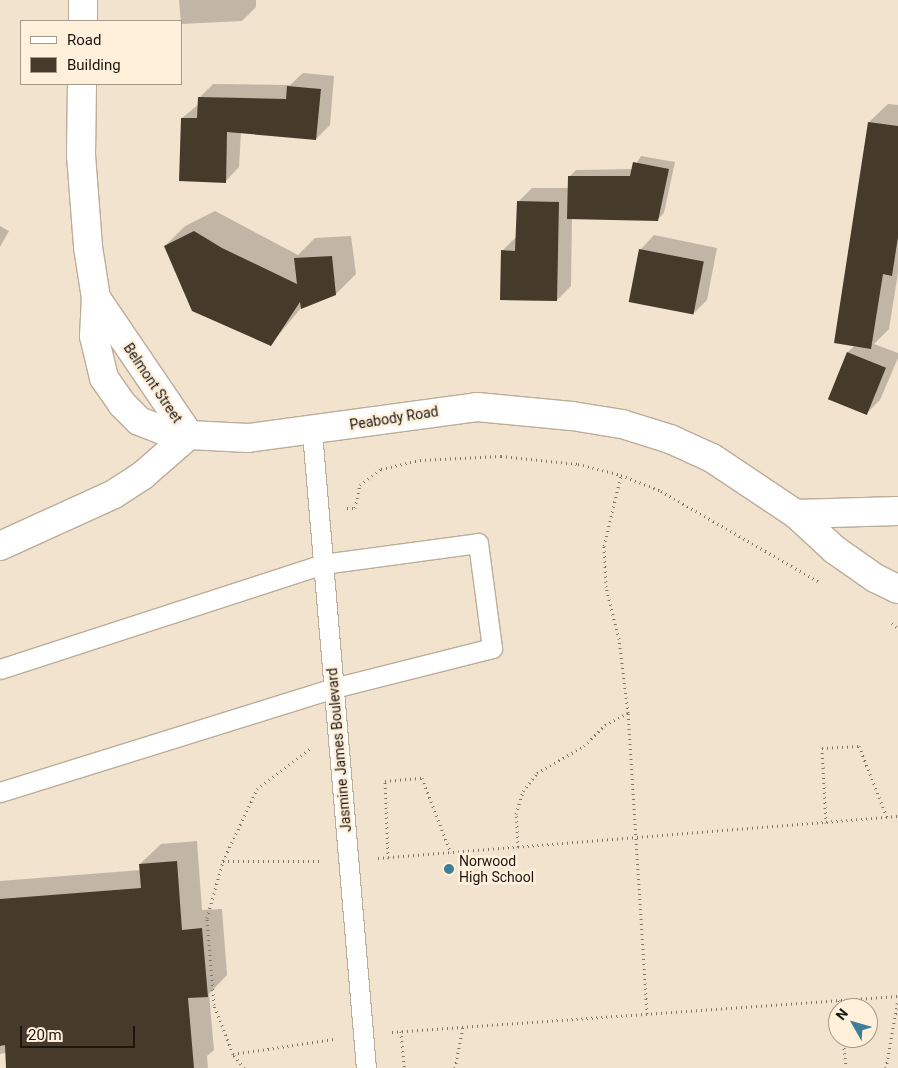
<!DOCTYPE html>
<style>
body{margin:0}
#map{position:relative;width:898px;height:1068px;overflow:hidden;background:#f2e3cf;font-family:Roboto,sans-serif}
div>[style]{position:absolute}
.shadow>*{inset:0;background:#0003}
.building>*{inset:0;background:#463b2b;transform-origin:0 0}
.path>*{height:3px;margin-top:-1.5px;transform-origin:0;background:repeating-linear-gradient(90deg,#7f7568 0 1px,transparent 0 5px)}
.roads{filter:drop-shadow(1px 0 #bbad9a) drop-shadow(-1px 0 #bbad9a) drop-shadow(0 1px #bbad9a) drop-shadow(0 -1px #bbad9a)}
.service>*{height:19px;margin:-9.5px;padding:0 9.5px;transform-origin:9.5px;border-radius:9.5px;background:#fff}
.minor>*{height:28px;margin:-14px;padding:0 14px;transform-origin:14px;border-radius:14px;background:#fff}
.dots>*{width:14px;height:14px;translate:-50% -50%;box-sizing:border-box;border:2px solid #fff0dc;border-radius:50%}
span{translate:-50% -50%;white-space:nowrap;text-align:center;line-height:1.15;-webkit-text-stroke:5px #fff0dc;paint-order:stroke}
.street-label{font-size:14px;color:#1b160f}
.poi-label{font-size:14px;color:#1b160f}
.left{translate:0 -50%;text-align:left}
.legend{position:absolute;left:20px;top:20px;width:162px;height:65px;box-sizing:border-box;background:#fff0dc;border:1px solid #a4998a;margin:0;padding:6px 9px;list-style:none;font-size:15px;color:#1b160f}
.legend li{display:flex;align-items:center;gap:10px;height:25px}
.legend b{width:25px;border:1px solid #a4998a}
.north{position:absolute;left:828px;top:998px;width:50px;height:50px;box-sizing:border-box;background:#fff0dc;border:1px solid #a4998a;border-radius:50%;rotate:308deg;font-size:14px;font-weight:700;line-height:20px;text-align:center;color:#1b160f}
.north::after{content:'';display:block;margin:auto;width:18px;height:22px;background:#417d95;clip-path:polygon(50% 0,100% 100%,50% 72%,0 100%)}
.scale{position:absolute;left:20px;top:1026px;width:115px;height:22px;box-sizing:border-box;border:2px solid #1b160f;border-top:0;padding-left:6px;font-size:15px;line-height:18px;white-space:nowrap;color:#1b160f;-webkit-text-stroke:4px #fff0dc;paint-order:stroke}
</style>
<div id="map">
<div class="shadow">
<i style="clip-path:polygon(179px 0,256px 0,256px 7px,242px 21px,181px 24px)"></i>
<i style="clip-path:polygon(303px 73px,334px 76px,330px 125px,316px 139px,241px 132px,239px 167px,225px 182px,182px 118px,199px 104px,199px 98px,213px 84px,290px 85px)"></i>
<i style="clip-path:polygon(888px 104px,898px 105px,898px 273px,889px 329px,874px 344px,898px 353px,898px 358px,880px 400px,866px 414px,848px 352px,855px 345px,869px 122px)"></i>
<i style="clip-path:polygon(641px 156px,675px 162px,664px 213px,657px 220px,572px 218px,571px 286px,557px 300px,502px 251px,517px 236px,518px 202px,532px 188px,569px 188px,569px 177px,576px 170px,633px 169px)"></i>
<i style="clip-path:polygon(215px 211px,298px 255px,315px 238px,351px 236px,356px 274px,336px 294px,302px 307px,271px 344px,165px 246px,185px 226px)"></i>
<i style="clip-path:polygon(0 226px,9px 231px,0 247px)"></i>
<i style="clip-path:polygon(654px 235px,717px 248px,707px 300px,693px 314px,640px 250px)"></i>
<i style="clip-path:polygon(197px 841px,202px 910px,222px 909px,227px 975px,209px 994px,214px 1050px,207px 1056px,208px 1068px,8px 1068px,6px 1053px,0 1054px,0 881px,141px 870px,140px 864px,161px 844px)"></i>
</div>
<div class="building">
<i style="clip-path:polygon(287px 86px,321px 89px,316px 140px,227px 132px,226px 183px,179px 181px,181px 118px,197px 118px,198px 97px,286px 99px)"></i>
<i style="clip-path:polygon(868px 122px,898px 126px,898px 237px,892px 276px,883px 274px,871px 349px,834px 343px)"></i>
<i style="clip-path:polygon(633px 162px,669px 169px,658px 221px,567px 219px,568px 176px,630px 176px)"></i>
<i style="clip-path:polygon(517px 201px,559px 202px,557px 301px,500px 300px,501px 250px,515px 251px)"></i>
<i style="clip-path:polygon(194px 231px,222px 248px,297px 284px,294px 258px,332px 256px,336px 295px,301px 309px,300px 302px,271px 346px,192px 311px,164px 246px)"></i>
<i style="left:639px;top:249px;width:66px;height:54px;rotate:11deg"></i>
<i style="left:847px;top:352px;width:42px;height:51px;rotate:22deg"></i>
<i style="clip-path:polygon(177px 861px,182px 930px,202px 928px,208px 997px,188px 998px,194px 1068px,6px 1068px,5px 1045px,0 1046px,0 899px,141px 888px,139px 864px)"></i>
</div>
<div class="path">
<i style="left:347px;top:508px;width:8px"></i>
<i style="left:355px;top:508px;width:24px;rotate:-78deg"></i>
<i style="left:360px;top:485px;width:26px;rotate:-37deg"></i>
<i style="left:381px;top:469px;width:40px;rotate:-13deg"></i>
<i style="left:420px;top:460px;width:81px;rotate:-2.8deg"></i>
<i style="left:501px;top:456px;width:77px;rotate:5.9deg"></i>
<i style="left:578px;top:464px;width:44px;rotate:14.3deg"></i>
<i style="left:892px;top:623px;width:8px;rotate:40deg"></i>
<i style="left:826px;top:823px;width:75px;rotate:-93.1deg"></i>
<i style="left:822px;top:748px;width:37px;rotate:-3deg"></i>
<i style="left:859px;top:746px;width:76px;rotate:68.5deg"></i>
<i style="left:518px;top:847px;width:33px;rotate:-93deg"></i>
<i style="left:516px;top:814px;width:24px;rotate:-73deg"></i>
<i style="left:523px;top:791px;width:23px;rotate:-52deg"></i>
<i style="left:537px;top:773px;width:54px;rotate:-29.9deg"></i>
<i style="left:584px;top:746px;width:30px;rotate:-45deg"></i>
<i style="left:605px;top:725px;width:26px;rotate:-28deg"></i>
<i style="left:378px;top:858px;width:522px;rotate:-4.62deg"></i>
<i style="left:388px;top:858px;width:77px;rotate:-92.2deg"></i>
<i style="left:385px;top:781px;width:37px;rotate:-5deg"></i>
<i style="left:422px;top:778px;width:80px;rotate:68.9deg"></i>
<i style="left:223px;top:861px;width:96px"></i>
<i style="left:839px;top:1000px;width:8px;rotate:83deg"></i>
<i style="left:647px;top:1014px;width:302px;rotate:-93.6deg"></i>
<i style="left:628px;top:713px;width:75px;rotate:-96.9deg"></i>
<i style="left:619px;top:639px;width:54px;rotate:-104deg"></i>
<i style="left:606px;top:587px;width:41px;rotate:-92.8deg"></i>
<i style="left:604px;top:546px;width:73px;rotate:-76.5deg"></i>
<i style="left:621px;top:475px;width:43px;rotate:21.8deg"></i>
<i style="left:661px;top:491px;width:182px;rotate:29.9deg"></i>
<i style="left:401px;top:1031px;width:37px;rotate:85deg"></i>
<i style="left:392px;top:1032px;width:507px;rotate:-4.07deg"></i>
<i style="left:843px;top:1038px;width:30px;rotate:84deg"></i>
<i style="left:233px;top:1054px;width:102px;rotate:-8.4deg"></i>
<i style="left:244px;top:1068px;width:18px;rotate:-128deg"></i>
<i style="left:233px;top:1054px;width:53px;rotate:-111.2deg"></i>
<i style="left:214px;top:1005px;width:87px;rotate:-94.6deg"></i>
<i style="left:207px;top:918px;width:59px;rotate:-74.3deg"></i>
<i style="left:223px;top:861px;width:80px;rotate:-64.7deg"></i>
<i style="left:257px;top:789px;width:66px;rotate:-37deg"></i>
<i style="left:455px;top:1068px;width:42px;rotate:-79deg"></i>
<i style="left:886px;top:1068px;width:70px;rotate:-80.1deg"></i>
</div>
<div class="roads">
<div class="service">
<i style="left:312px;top:432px;width:638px;rotate:85.15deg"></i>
<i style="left:0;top:669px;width:340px;rotate:-18deg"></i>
<i style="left:323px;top:564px;width:156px;rotate:-7.7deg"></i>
<i style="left:478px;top:543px;width:106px;rotate:82.4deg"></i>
<i style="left:492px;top:648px;width:163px;rotate:165.8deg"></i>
<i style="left:334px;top:688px;width:350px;rotate:162.7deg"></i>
</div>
<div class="minor">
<i style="left:83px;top:0;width:21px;rotate:90deg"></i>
<i style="left:82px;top:84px;width:71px;rotate:90.8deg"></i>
<i style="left:81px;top:155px;width:92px;rotate:85.6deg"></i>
<i style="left:88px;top:247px;width:52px;rotate:81.1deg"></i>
<i style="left:96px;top:298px;width:38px;rotate:93deg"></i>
<i style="left:94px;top:336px;width:43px;rotate:76.6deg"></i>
<i style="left:104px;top:378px;width:32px;rotate:55deg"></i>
<i style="left:122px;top:404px;width:24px;rotate:45deg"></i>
<i style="left:139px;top:421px;width:25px;rotate:21deg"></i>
<i style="left:162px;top:430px;width:27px;rotate:10deg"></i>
<i style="left:189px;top:435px;width:59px;rotate:2.9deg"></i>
<i style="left:248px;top:438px;width:231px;rotate:-7.7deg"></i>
<i style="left:477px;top:407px;width:95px;rotate:5.4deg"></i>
<i style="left:572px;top:416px;width:51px;rotate:9.1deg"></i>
<i style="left:622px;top:424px;width:50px;rotate:17.4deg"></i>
<i style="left:670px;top:439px;width:46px;rotate:24.3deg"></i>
<i style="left:712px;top:458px;width:101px;rotate:33.7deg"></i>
<i style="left:796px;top:514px;width:53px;rotate:42.7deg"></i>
<i style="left:835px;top:550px;width:49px;rotate:35deg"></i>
<i style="left:875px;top:578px;width:25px;rotate:26deg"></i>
<i style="left:96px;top:298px;width:166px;rotate:55.8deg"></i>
<i style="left:796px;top:514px;width:102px;rotate:-1.7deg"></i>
<i style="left:0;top:546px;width:125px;rotate:-24.5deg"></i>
<i style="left:114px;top:494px;width:35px;rotate:-33deg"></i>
<i style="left:143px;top:475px;width:61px;rotate:-41deg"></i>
</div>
</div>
<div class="dots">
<i style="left:449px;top:869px;background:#417d95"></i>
</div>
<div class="street-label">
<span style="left:153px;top:383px;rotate:56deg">Belmont Street</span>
<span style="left:394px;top:418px;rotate:-9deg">Peabody Road</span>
<span style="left:339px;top:750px;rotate:-95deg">Jasmine James Boulevard</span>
</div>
<div class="poi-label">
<span class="left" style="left:459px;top:869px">Norwood<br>High School</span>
</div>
<ul class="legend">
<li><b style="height:6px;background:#fff"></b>Road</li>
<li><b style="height:14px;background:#463b2b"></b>Building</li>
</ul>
<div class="north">N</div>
<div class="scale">20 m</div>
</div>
